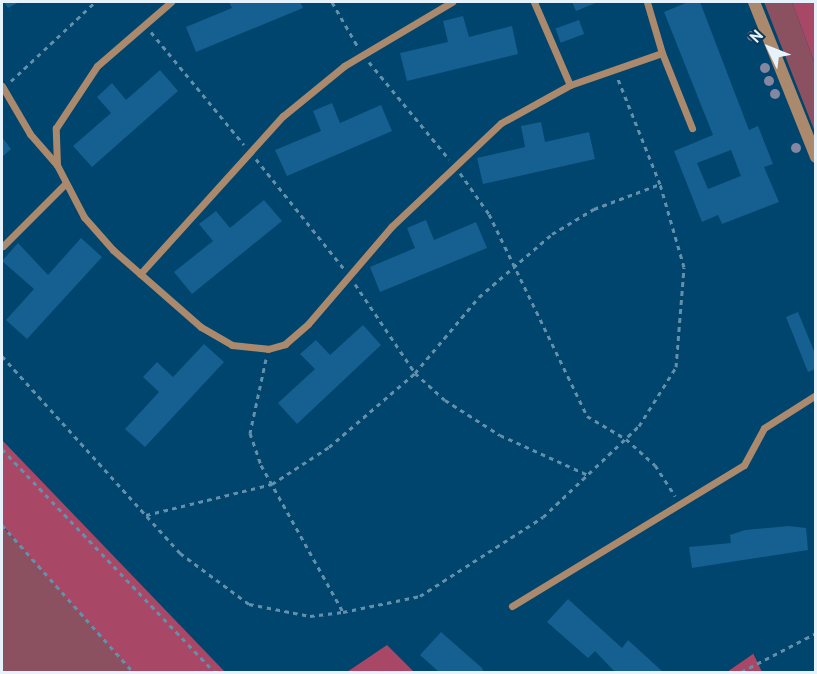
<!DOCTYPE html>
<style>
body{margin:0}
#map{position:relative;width:817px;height:674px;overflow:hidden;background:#00456d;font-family:"PT Sans",sans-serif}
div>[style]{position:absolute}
.green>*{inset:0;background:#8b5161}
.forest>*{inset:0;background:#a84866}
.building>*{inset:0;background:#156090;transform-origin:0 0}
.path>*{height:3px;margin-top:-1.5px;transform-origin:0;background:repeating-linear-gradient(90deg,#6490ab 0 4.5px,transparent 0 9px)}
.lane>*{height:7px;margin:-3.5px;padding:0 3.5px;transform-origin:3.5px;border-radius:3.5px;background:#ab896c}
.street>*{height:12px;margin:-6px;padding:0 6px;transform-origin:6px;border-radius:6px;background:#ab896c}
.trees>*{width:10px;height:10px;margin:-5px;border-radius:50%;background:#85869f}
span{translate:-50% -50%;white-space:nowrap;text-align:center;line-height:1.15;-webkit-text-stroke:6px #0b3a59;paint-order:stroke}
.frame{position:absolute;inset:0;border:3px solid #e6f2fc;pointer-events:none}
.north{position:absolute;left:739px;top:18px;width:60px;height:60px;-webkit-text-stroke:4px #0b3a59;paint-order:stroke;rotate:313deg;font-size:16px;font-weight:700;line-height:24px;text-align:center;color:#e6f2fc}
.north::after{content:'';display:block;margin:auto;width:21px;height:27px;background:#e6f2fc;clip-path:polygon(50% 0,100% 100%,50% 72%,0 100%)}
</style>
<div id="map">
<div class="green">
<i style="clip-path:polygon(764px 2px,792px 2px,815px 64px,815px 132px)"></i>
<i style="clip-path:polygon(2px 526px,86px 615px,133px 672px,2px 672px)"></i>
</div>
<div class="forest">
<i style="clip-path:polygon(792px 2px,815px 2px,815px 64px)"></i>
<i style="clip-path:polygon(2px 440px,225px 672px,133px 672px,2px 525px)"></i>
<i style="clip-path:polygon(387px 645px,414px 672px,347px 672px)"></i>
<i style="clip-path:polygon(753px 653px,762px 672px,727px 672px,753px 654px)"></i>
</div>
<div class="building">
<i style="clip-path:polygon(4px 2px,19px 2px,8px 8px)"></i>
<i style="clip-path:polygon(229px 2px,300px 2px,303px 8px,196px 52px,186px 27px,232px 8px)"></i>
<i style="clip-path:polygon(572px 2px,598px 2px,576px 11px)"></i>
<i style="clip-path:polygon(evenodd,688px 2px,700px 2px,749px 130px,758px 126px,773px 164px,764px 167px,779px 202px,722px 224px,718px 215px,702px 222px,674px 151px,713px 135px,664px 12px,688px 2px,731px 150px,741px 176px,708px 189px,697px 163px,731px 150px)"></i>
<i style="clip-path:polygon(463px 16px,469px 37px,512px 26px,518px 54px,407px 81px,400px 53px,448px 42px,443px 21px)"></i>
<i style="left:579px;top:20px;width:15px;height:25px;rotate:70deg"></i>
<i style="clip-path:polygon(160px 70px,178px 91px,92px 167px,73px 146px,111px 113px,97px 97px,112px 83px,126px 100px)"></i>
<i style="clip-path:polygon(332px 103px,340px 123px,381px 105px,392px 131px,287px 176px,275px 150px,321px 131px,313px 111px)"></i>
<i style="clip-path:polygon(541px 122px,545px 142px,589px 132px,595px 159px,483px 184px,477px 158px,525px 147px,521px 126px)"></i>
<i style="clip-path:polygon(2px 137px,11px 149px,2px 157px)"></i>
<i style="clip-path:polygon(264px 200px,282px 221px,192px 294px,174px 272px,213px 241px,199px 224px,216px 211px,230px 228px)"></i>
<i style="clip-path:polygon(426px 220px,434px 240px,476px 222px,487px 248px,380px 292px,370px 267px,415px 248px,407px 228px)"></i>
<i style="clip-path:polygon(81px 238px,102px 257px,27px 339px,6px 320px,34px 289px,2px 261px,18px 243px,48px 275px)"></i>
<i style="clip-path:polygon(798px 312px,816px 356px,816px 369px,808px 372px,786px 317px)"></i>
<i style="clip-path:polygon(363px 325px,381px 345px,297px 424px,278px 403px,315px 369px,300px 354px,316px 340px,330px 355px)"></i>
<i style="clip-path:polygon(204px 344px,224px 362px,145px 447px,125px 429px,159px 392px,143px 377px,157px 362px,173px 377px)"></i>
<i style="clip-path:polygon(789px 526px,806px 528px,808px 550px,692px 568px,689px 547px,731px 543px,730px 535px,745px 530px)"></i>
<i style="clip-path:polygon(568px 599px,622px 648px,628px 640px,663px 672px,615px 672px,595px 651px,588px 658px,547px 622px)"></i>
<i style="clip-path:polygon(441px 632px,482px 668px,484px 672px,439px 672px,420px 655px)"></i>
</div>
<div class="path">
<i style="left:332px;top:2px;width:52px;rotate:60deg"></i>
<i style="left:151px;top:32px;width:146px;rotate:50.5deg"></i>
<i style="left:369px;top:62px;width:126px;rotate:50.5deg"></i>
<i style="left:11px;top:81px;width:115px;rotate:-43.2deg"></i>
<i style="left:256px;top:159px;width:141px;rotate:51.3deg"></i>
<i style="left:460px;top:173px;width:50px;rotate:54.7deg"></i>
<i style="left:489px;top:214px;width:225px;rotate:64.1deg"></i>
<i style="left:587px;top:416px;width:45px;rotate:30.5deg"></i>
<i style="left:626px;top:439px;width:39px;rotate:42deg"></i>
<i style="left:655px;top:465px;width:37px;rotate:57deg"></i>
<i style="left:355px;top:284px;width:107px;rotate:56deg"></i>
<i style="left:415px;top:373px;width:40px;rotate:42deg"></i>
<i style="left:445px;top:400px;width:65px;rotate:32.5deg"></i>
<i style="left:500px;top:435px;width:97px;rotate:24.4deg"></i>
<i style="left:2px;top:356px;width:266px;rotate:47.9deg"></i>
<i style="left:180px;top:553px;width:86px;rotate:36.5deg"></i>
<i style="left:249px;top:604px;width:62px;rotate:11.1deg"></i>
<i style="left:310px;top:616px;width:33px;rotate:-7deg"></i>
<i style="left:266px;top:359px;width:76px;rotate:102.2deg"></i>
<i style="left:250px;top:433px;width:34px;rotate:71deg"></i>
<i style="left:261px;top:465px;width:168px;rotate:60.8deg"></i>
<i style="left:343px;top:612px;width:79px;rotate:-11.7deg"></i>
<i style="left:420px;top:596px;width:146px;rotate:-32.7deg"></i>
<i style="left:543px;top:517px;width:132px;rotate:-43.5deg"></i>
<i style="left:639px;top:426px;width:70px;rotate:-57.9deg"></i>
<i style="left:676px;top:367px;width:100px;rotate:-85.4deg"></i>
<i style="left:684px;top:267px;width:86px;rotate:-106.1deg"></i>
<i style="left:660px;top:184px;width:113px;rotate:-111.8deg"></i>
<i style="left:2px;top:449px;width:308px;rotate:46.4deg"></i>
<i style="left:146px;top:515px;width:130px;rotate:-13.8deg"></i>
<i style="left:272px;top:484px;width:68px;rotate:-33deg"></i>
<i style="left:329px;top:447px;width:113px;rotate:-40.7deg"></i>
<i style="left:415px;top:373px;width:99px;rotate:-49.9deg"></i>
<i style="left:479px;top:297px;width:96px;rotate:-40.8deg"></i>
<i style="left:552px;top:234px;width:49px;rotate:-30.8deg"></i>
<i style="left:594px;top:209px;width:71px;rotate:-20.7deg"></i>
<i style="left:2px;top:525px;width:197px;rotate:48.3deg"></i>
<i style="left:741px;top:672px;width:85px;rotate:-27.5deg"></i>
</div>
<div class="lane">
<i style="left:534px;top:2px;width:90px;rotate:66.6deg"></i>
<i style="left:662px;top:53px;width:81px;rotate:68.2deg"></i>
<i style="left:2px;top:86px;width:56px;rotate:59.7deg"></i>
<i style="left:30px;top:134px;width:41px;rotate:48.9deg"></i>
<i style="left:57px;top:165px;width:59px;rotate:62.6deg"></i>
<i style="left:84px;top:217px;width:44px;rotate:48.7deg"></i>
<i style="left:113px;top:250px;width:117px;rotate:41.2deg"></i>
<i style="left:201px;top:327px;width:36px;rotate:30deg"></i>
<i style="left:232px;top:345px;width:36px;rotate:6deg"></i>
<i style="left:268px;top:349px;width:18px;rotate:-16deg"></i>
<i style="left:285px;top:344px;width:30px;rotate:-41deg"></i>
<i style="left:308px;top:324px;width:128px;rotate:-49.4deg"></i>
<i style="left:391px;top:227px;width:151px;rotate:-43.4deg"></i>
<i style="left:501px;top:123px;width:79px;rotate:-28.8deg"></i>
<i style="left:570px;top:85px;width:97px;rotate:-19.2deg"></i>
<i style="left:662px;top:53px;width:53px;rotate:-106.4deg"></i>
<i style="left:57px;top:165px;width:37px;rotate:-92deg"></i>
<i style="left:56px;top:128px;width:74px;rotate:-56.5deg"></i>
<i style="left:97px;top:66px;width:98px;rotate:-40.9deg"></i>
<i style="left:3px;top:246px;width:88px;rotate:-45deg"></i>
<i style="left:140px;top:274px;width:213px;rotate:-47.9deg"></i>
<i style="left:283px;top:116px;width:79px;rotate:-39.3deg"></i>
<i style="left:344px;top:66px;width:126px;rotate:-30.7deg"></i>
<i style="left:512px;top:606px;width:271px;rotate:-31.3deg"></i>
<i style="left:744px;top:465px;width:42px;rotate:-61.6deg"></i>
<i style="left:764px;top:428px;width:62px;rotate:-32.4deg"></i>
</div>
<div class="street">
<i style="left:754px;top:2px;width:167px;rotate:68.2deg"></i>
</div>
<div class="trees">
<i style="left:752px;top:36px"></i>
<i style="left:765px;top:68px"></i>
<i style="left:769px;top:81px"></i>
<i style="left:775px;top:94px"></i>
<i style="left:796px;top:148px"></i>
</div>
<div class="frame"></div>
<div class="north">N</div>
</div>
